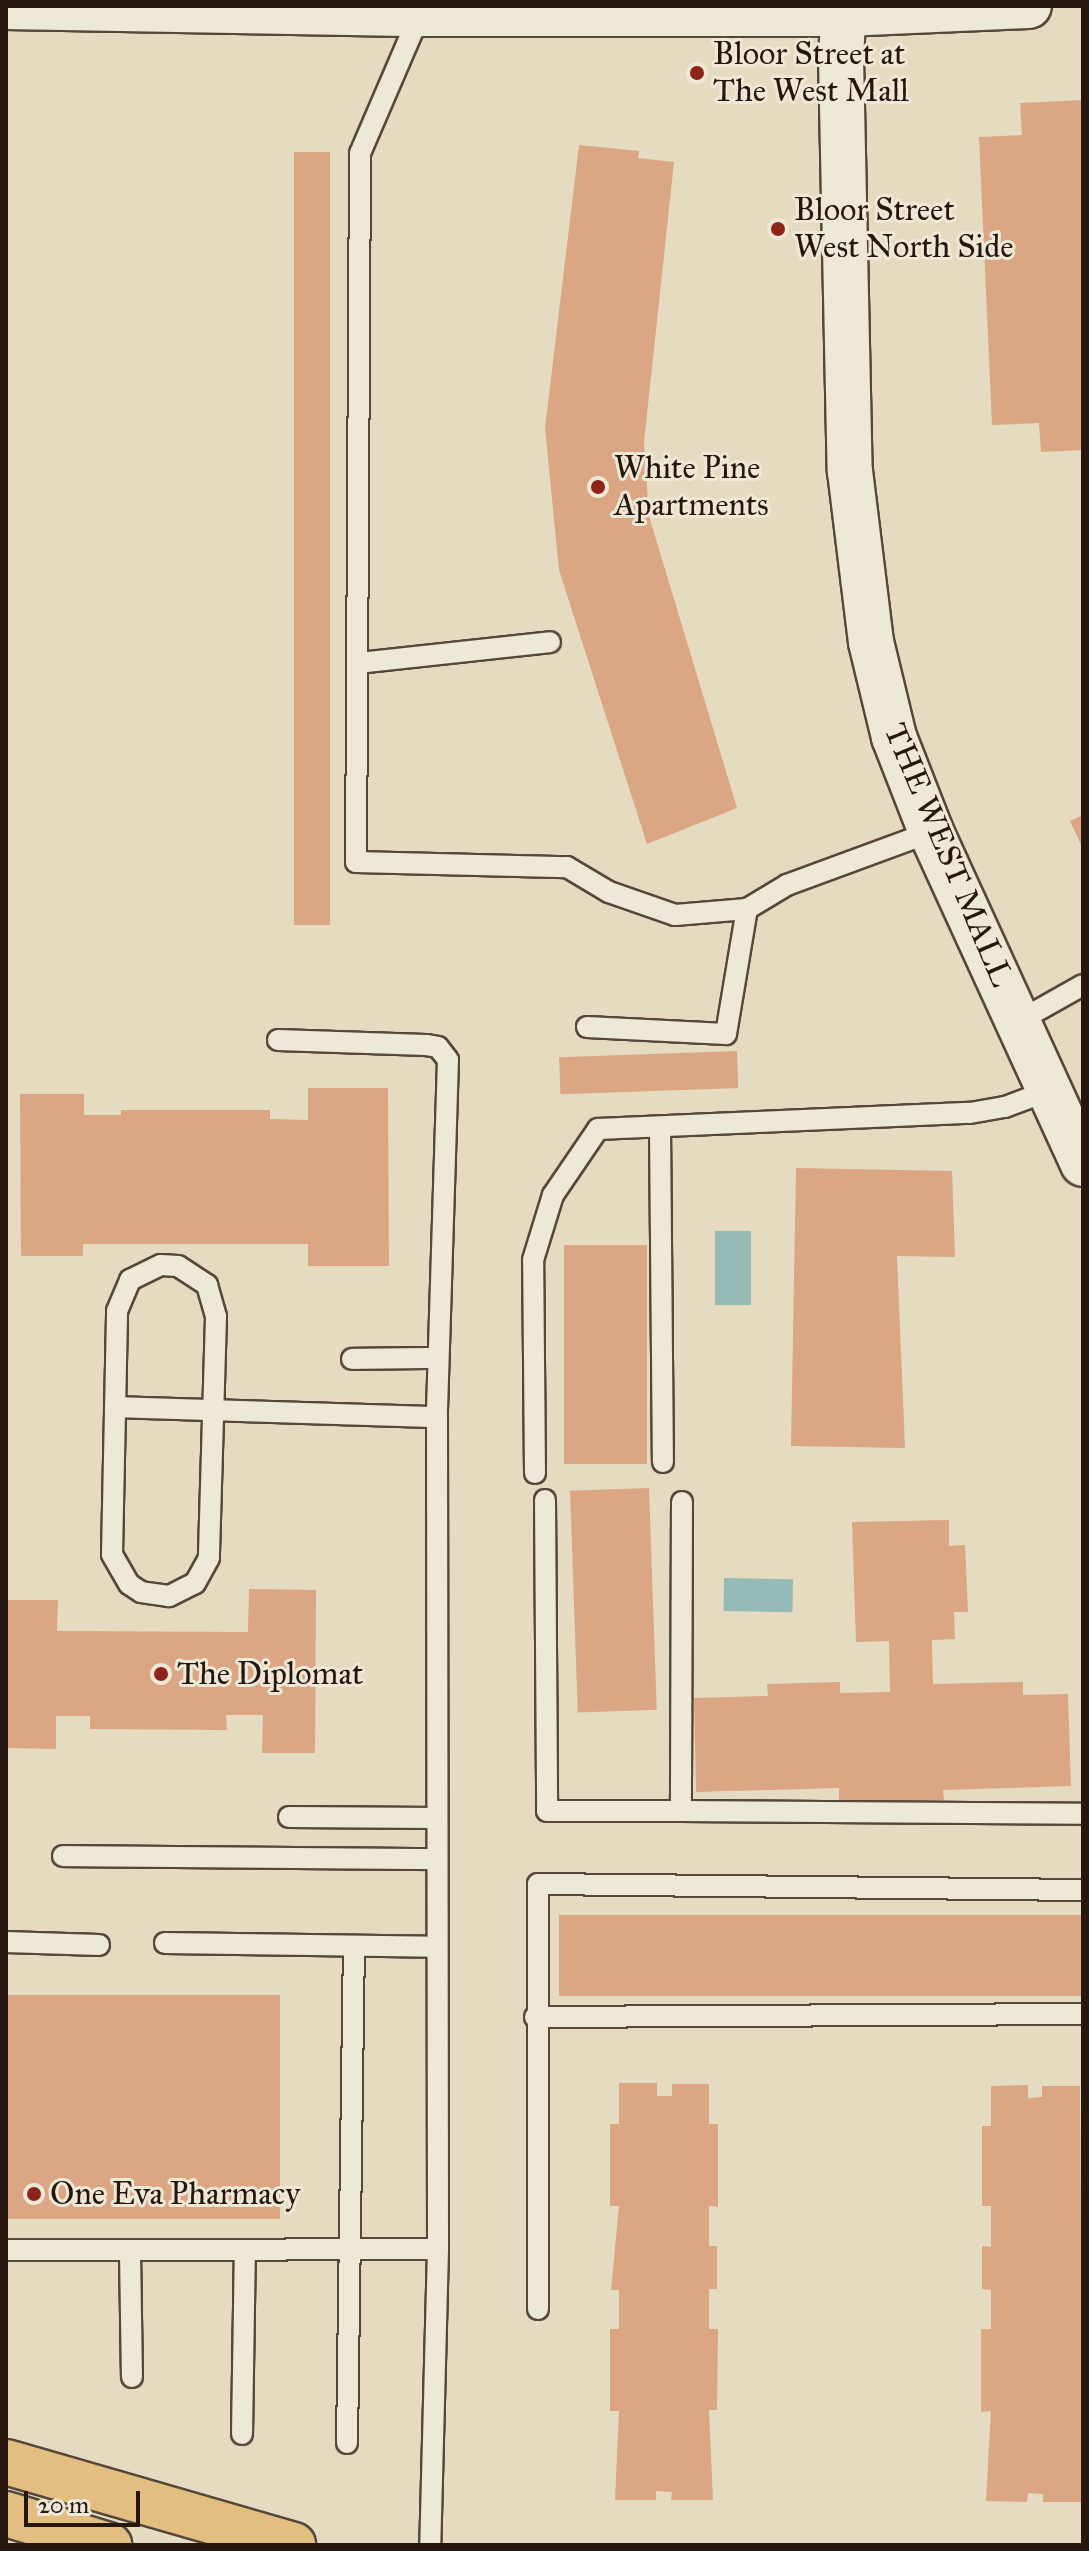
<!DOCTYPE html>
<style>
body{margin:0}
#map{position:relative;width:1089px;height:2551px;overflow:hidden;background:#e5dbc0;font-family:"IM FELL Great Primer",serif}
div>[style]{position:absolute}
.water>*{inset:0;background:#96bbb6;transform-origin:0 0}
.building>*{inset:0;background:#dba684;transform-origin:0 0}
.roads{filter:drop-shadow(2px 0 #56473a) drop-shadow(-2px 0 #56473a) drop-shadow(0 2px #56473a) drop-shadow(0 -2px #56473a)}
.lane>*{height:20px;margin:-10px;padding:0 10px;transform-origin:10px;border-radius:10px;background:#eee8d6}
.secondary>*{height:44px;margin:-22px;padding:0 22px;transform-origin:22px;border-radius:22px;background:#eee8d6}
.highway>*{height:44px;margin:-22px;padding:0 22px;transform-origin:22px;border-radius:22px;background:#e2be80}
.dots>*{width:22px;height:22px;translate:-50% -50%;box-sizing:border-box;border:4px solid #eee8d6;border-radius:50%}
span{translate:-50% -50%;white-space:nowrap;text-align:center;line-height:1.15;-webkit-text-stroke:6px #eee8d6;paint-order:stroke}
.poi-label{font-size:32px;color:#27160d}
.left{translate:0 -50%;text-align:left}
.street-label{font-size:32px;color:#27160d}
.frame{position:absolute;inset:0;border:8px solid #27160d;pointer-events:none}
.scale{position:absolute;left:24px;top:2491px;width:116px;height:36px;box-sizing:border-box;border:4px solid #27160d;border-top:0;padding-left:10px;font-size:24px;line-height:28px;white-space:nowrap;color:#27160d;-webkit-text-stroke:6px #eee8d6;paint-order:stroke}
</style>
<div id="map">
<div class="water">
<i style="left:715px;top:1231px;width:36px;height:74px"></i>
<i style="left:724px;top:1578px;width:69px;height:33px;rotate:1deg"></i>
</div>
<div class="building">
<i style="clip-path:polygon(1083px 100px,1083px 450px,1041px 452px,1039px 423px,992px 425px,979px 137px,1022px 135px,1020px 103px)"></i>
<i style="clip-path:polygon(579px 145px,639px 151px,638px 158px,674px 162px,644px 442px,649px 516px,737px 808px,647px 844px,559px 570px,545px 428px)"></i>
<i style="left:294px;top:152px;width:36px;height:773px"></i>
<i style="clip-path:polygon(1083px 815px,1083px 849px,1070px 821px)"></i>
<i style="left:737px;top:1051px;width:37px;height:178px;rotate:88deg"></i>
<i style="clip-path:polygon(308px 1088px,388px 1088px,389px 1266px,308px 1266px,308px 1244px,83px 1244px,83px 1256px,21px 1256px,20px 1094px,84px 1094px,84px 1115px,121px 1115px,121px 1110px,270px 1110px,270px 1119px,308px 1120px)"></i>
<i style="clip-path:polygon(796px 1168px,952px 1171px,955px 1257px,897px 1256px,905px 1448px,791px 1446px)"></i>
<i style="left:564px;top:1245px;width:83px;height:219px"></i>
<i style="left:649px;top:1488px;width:222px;height:79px;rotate:88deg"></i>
<i style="clip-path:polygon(949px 1520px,949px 1546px,965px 1545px,968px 1612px,954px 1612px,955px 1639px,932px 1640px,933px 1684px,1023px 1682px,1023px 1695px,1068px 1694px,1071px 1786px,943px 1790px,944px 1800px,839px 1803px,839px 1788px,696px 1792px,694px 1698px,768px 1696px,767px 1684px,840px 1682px,840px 1693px,890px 1692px,889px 1641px,856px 1642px,852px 1522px)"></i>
<i style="clip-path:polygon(249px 1589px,316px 1590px,315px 1753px,262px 1753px,263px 1715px,226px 1715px,227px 1730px,90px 1729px,90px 1716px,56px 1716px,56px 1749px,6px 1748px,6px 1600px,58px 1600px,57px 1631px,248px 1632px)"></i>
<i style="left:1083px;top:1915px;width:81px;height:524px;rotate:90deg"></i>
<i style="left:6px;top:1995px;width:274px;height:224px"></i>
<i style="clip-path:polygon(619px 2083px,657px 2083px,657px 2096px,672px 2096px,672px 2084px,709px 2084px,709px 2124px,718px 2124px,718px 2207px,709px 2206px,709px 2246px,717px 2246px,717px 2289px,709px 2289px,709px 2329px,718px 2329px,717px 2410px,709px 2410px,713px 2500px,671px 2500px,672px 2492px,656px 2491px,656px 2500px,615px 2500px,619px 2411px,610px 2411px,610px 2329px,619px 2329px,619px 2290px,611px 2290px,619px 2206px,610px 2206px,610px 2124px,619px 2124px)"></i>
<i style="clip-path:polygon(1028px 2085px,1028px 2098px,1042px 2097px,1042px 2086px,1080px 2086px,1083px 2502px,1043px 2502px,1043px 2494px,1028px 2493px,1027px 2502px,986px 2501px,991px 2411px,981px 2412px,981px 2329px,991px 2329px,991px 2290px,982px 2289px,982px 2246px,991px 2247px,991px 2206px,982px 2206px,982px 2126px,991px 2126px,991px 2086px)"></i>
</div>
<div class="roads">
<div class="lane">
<i style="left:420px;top:14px;width:151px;rotate:113.3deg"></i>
<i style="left:360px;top:153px;width:709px;rotate:90.32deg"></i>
<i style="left:356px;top:862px;width:211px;rotate:1.4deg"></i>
<i style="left:567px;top:867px;width:49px;rotate:30.8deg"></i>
<i style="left:609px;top:892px;width:70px;rotate:19.2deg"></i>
<i style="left:675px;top:915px;width:72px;rotate:-4.8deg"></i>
<i style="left:747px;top:909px;width:47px;rotate:-31deg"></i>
<i style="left:787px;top:885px;width:153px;rotate:-20.2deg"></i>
<i style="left:358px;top:663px;width:193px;rotate:-6.2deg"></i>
<i style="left:1019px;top:1021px;width:73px;rotate:-29.4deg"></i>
<i style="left:587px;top:1027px;width:139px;rotate:2.9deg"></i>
<i style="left:726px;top:1034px;width:127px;rotate:-80.5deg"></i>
<i style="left:278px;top:1040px;width:148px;rotate:1.9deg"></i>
<i style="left:426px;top:1045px;width:12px;rotate:9deg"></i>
<i style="left:438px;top:1047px;width:16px;rotate:52deg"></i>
<i style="left:448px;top:1060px;width:357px;rotate:91.8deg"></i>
<i style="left:437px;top:1417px;width:832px;rotate:89.93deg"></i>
<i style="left:438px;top:2249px;width:296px;rotate:91.5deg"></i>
<i style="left:660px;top:1127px;width:335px;rotate:89.5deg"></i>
<i style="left:161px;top:1265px;width:17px;rotate:3deg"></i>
<i style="left:178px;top:1266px;width:35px;rotate:33deg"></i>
<i style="left:207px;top:1285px;width:33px;rotate:74deg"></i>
<i style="left:216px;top:1317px;width:241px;rotate:91.7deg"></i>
<i style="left:209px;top:1558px;width:29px;rotate:119deg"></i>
<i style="left:195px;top:1583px;width:29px;rotate:153deg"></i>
<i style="left:169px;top:1596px;width:28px;rotate:-172deg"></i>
<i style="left:141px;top:1592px;width:14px;rotate:-146deg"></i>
<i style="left:129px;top:1584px;width:34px;rotate:-120deg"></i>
<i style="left:112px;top:1554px;width:243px;rotate:-88.8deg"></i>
<i style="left:117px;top:1311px;width:34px;rotate:-67deg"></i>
<i style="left:130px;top:1280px;width:34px;rotate:-26deg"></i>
<i style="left:352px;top:1359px;width:86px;rotate:-0.7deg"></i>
<i style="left:115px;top:1407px;width:322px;rotate:1.8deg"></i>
<i style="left:535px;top:1473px;width:213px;rotate:-90.5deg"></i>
<i style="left:533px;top:1260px;width:68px;rotate:-72.9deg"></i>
<i style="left:553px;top:1195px;width:80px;rotate:-55.7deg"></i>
<i style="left:598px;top:1129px;width:372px;rotate:-2.5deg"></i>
<i style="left:970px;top:1113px;width:36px;rotate:-10deg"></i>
<i style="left:1005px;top:1107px;width:48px;rotate:-20.7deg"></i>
<i style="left:545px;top:1500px;width:311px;rotate:89.6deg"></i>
<i style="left:547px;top:1811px;width:134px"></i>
<i style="left:682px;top:1502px;width:309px;rotate:90.2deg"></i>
<i style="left:681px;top:1811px;width:402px;rotate:0.4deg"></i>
<i style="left:289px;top:1817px;width:147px;rotate:0.4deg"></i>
<i style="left:63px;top:1856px;width:373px;rotate:0.5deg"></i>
<i style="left:6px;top:1942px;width:93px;rotate:1.8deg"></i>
<i style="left:165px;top:1943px;width:271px;rotate:0.8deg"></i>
<i style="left:535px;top:2017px;width:548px;rotate:-0.31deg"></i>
<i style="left:6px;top:2250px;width:432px;rotate:-0.1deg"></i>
<i style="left:130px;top:2252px;width:125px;rotate:89.1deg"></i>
<i style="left:538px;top:2309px;width:425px;rotate:-90deg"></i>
<i style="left:538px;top:1884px;width:545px;rotate:0.63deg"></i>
<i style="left:242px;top:2434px;width:181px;rotate:-89.1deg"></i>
<i style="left:347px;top:2443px;width:497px;rotate:-89.2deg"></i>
</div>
<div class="secondary">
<i style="left:844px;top:6px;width:51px;rotate:93.4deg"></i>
<i style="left:841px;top:57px;width:414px;rotate:88.8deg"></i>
<i style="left:850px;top:471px;width:172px;rotate:83deg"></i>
<i style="left:871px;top:642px;width:98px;rotate:76.4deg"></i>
<i style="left:894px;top:737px;width:102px;rotate:68.7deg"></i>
<i style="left:931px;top:832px;width:365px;rotate:65.4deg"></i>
<i style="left:6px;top:7px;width:414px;rotate:1deg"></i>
<i style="left:420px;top:14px;width:424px"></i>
<i style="left:844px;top:14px;width:185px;rotate:-2.5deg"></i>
</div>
<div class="highway">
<i style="left:6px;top:2462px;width:299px;rotate:16.1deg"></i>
<i style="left:6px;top:2514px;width:108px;rotate:16.8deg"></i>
</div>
</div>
<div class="dots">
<i style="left:697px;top:73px;background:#8f2418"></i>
<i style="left:778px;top:229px;background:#8f2418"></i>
<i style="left:598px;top:487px;background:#8f2418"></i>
<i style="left:161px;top:1674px;background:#8f2418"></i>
<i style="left:34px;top:2194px;background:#8f2418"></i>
</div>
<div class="poi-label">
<span class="left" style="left:713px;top:73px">Bloor Street at<br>The West Mall</span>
<span class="left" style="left:794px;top:229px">Bloor Street<br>West North Side</span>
<span class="left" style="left:614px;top:487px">White Pine<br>Apartments</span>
<span class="left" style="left:177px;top:1674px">The Diplomat</span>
<span class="left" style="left:50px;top:2194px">One Eva Pharmacy</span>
</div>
<div class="street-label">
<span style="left:948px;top:855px;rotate:67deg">THE WEST MALL</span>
</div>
<div class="frame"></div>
<div class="scale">20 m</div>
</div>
